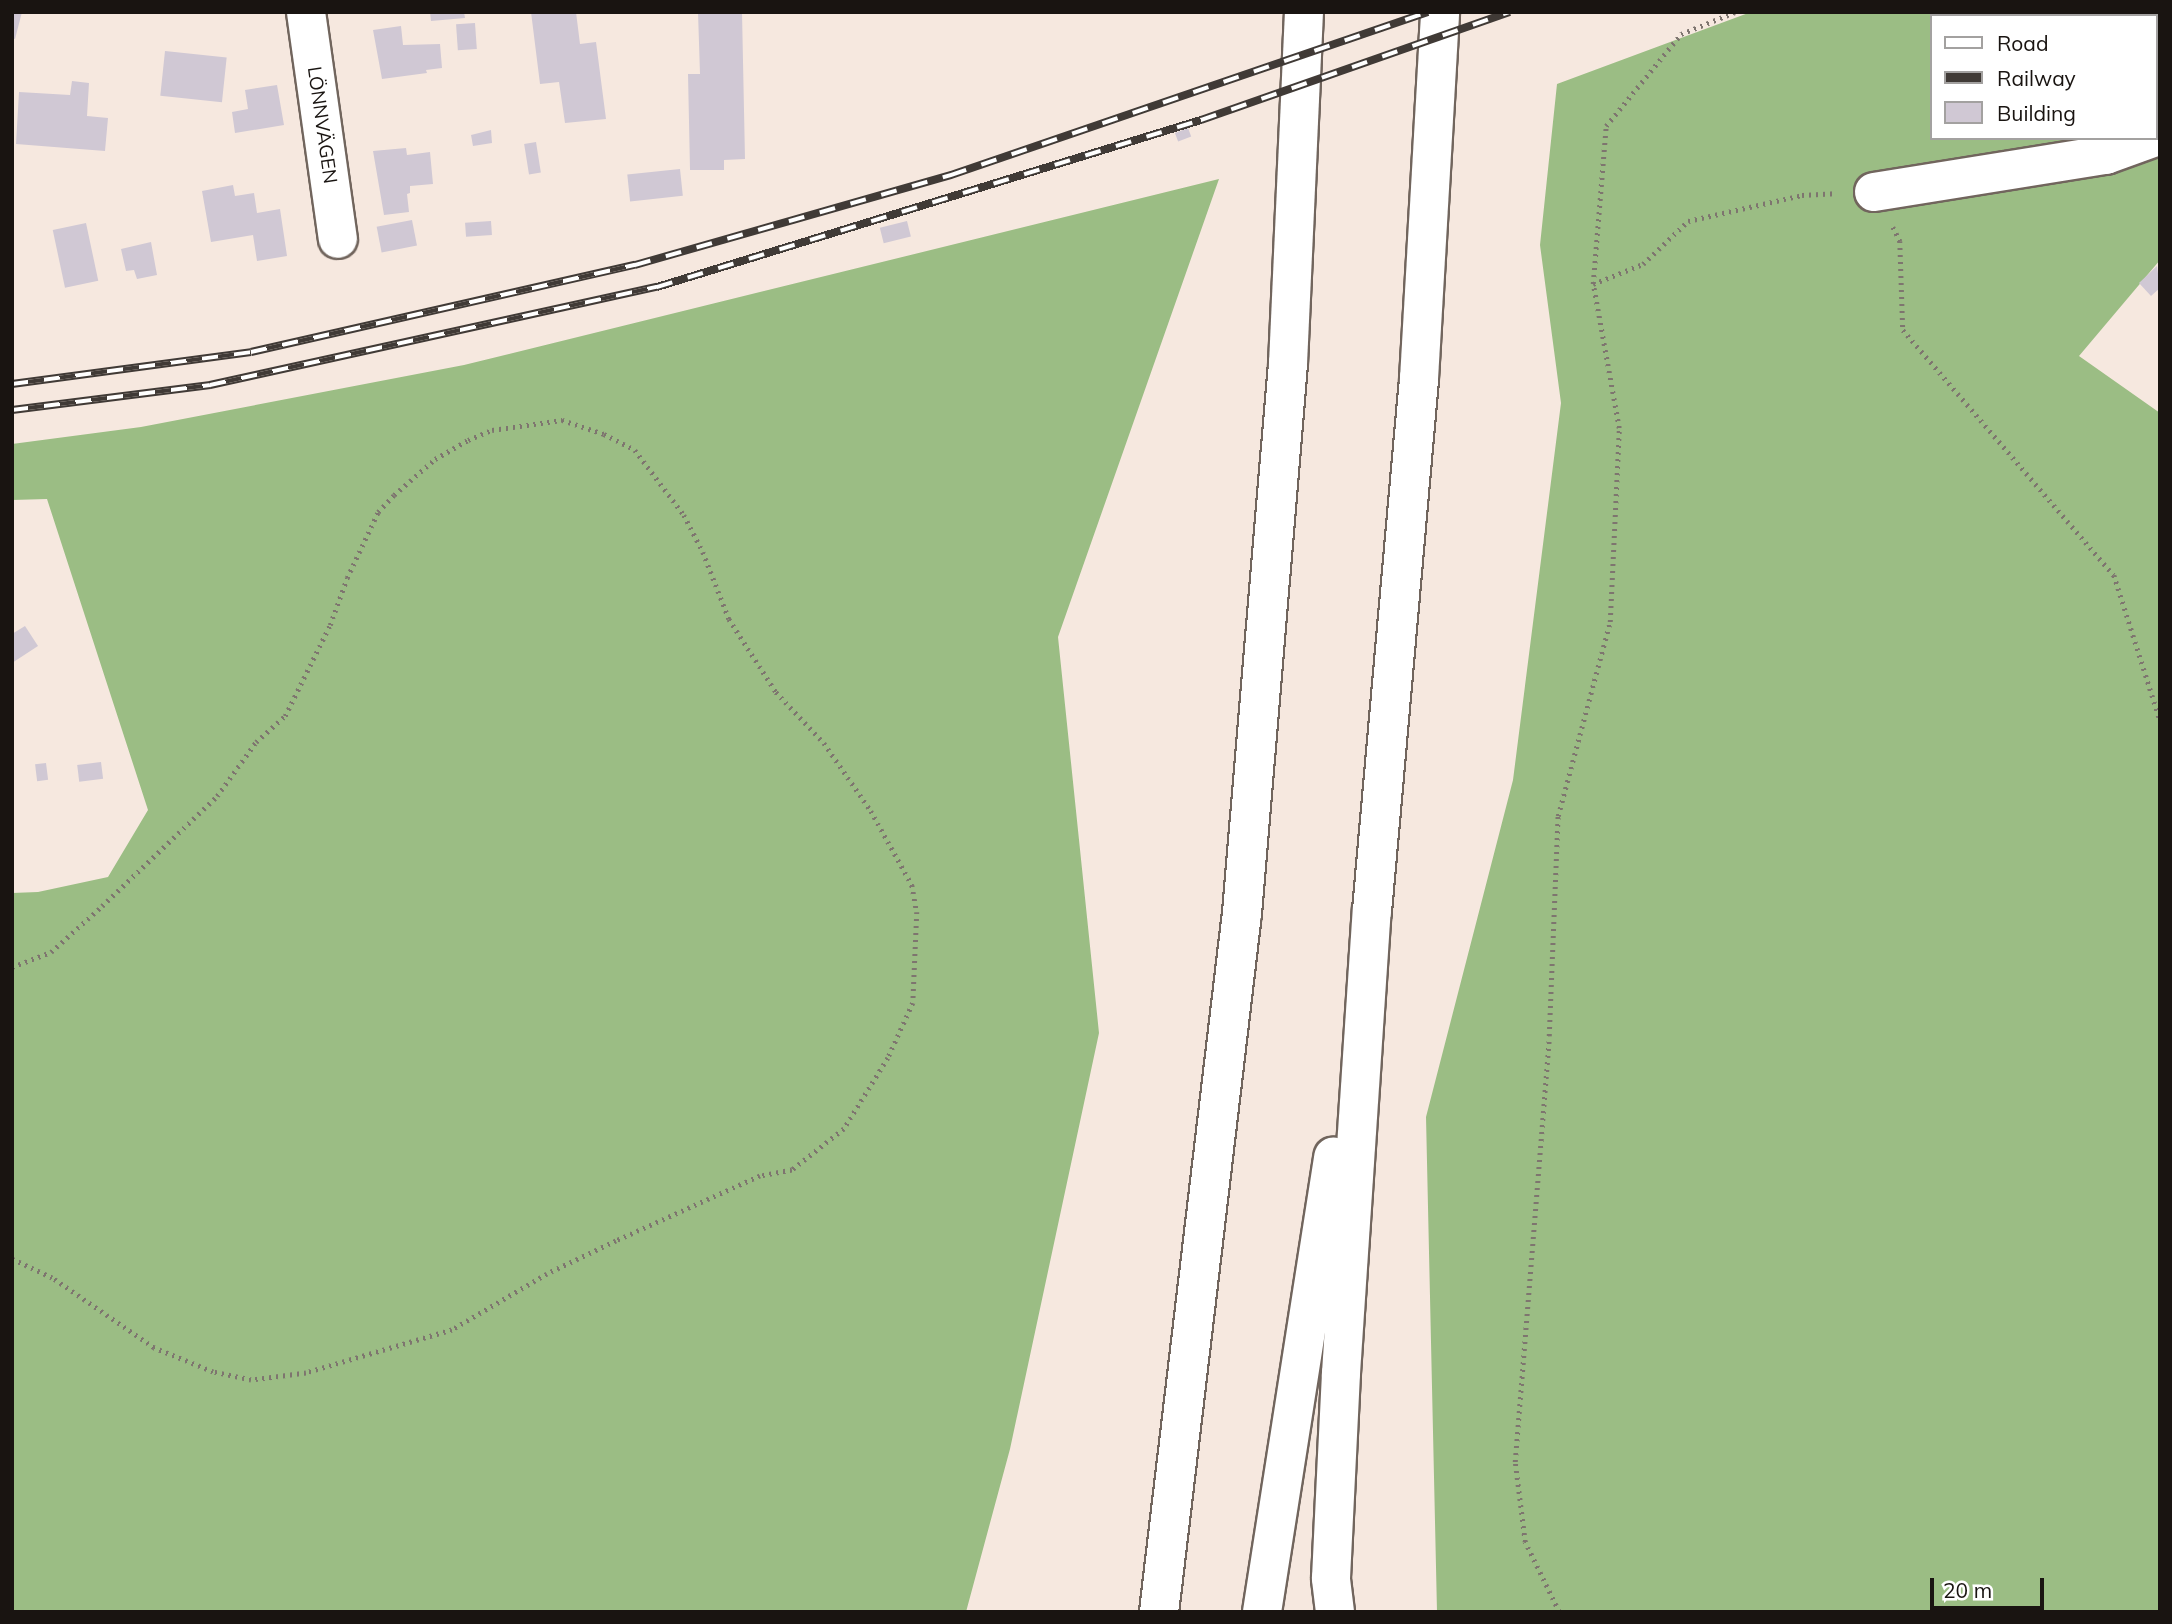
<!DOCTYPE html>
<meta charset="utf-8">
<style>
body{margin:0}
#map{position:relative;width:2172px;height:1624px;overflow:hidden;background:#f6e8df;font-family:Mulish,sans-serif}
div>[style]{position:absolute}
.forest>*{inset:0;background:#9bbd84}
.building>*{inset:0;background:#d0c8d4;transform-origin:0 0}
.path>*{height:4.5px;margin-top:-2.25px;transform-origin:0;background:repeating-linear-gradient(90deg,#7e756f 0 2px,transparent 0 7px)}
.roads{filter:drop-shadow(2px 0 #71655d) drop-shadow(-2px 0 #71655d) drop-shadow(0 2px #71655d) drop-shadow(0 -2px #71655d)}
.minor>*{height:38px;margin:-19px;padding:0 19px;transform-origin:19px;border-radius:19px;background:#fff}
.highway>*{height:38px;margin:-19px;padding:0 19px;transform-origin:19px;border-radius:19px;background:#fff}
.rail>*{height:8px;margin-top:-4px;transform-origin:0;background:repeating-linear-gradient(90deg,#fff 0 16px,#403a36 0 32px);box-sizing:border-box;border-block:2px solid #403a36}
span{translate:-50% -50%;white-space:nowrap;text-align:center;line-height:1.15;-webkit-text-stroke:5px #fff;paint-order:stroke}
.street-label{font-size:19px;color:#191411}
.frame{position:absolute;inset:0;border:14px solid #191411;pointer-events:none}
.legend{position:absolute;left:1930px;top:14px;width:228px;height:126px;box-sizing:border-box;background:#fff;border:2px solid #a3a1a0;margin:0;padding:9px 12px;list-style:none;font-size:21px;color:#191411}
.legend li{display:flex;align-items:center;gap:14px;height:35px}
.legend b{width:35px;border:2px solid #a3a1a0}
.scale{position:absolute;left:1930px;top:1578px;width:114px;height:32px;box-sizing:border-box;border:4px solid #191411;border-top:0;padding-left:9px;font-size:21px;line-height:24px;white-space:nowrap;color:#191411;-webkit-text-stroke:5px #fff;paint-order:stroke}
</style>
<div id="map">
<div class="forest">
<i style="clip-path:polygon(evenodd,1751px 12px,2160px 12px,2160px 260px,2079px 356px,2160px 413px,2160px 1612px,1437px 1612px,1426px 1117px,1513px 780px,1561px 403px,1540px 245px,1557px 84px,1751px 12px,1932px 16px,2156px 16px,2156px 138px,1932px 138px,1932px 16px)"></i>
<i style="clip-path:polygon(1219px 179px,1058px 637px,1099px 1033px,1010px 1449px,966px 1612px,12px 1612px,12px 893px,38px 892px,108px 877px,148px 810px,47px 499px,12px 500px,12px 444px,141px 427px,464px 365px)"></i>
</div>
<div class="building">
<i style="clip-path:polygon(12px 12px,22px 12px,15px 39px,12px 38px)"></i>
<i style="clip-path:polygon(430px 12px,464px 12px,465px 18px,431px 21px)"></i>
<i style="clip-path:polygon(531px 12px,576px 12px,580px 44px,596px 42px,606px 119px,565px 123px,559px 82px,540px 84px)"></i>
<i style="clip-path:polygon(698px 12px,742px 12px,745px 159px,724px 160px,724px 170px,690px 170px,688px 74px,700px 74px)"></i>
<i style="left:475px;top:23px;width:26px;height:19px;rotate:86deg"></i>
<i style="clip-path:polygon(401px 26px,403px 45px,440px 44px,442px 68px,426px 70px,427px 73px,382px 79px,373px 30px)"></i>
<i style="left:165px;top:51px;width:62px;height:45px;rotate:6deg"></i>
<i style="clip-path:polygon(72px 81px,89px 83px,87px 116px,108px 118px,105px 151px,16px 144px,19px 92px,70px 95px)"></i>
<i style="clip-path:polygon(277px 85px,284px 125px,235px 133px,232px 112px,248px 109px,245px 90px)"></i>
<i style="left:1188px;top:128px;width:9px;height:14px;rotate:69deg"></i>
<i style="clip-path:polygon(491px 130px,492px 143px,473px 146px,471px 135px)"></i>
<i style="left:536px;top:142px;width:31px;height:12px;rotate:81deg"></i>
<i style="clip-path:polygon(406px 148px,407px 155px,430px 152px,433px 184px,410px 186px,410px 193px,407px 194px,409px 212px,384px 215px,373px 151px)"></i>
<i style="left:680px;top:169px;width:27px;height:53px;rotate:84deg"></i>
<i style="clip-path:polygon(233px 185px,235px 196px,254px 193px,257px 213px,280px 209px,287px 256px,257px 261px,253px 235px,211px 242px,202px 191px)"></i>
<i style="left:412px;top:220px;width:26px;height:36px;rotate:79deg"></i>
<i style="left:491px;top:221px;width:14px;height:26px;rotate:86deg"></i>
<i style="left:907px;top:221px;width:16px;height:28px;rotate:76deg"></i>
<i style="left:86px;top:223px;width:59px;height:34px;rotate:78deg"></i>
<i style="clip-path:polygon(151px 242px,157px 275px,137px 279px,134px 270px,126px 271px,121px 249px)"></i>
<i style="clip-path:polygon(2157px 266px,2160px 288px,2151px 296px,2139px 283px)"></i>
<i style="clip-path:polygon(25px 626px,38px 646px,12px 663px,12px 634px)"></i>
<i style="left:101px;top:762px;width:17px;height:24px;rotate:83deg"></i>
<i style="left:46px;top:763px;width:17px;height:11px;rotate:83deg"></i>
</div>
<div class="path">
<i style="left:1893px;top:227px;width:16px;rotate:63deg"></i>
<i style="left:1900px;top:241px;width:89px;rotate:88.1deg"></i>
<i style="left:1903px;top:330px;width:323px;rotate:49.3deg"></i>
<i style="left:2114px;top:575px;width:152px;rotate:72.4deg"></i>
<i style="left:1593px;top:284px;width:54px;rotate:-21.8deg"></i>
<i style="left:1643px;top:264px;width:62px;rotate:-43.7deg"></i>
<i style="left:1688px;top:221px;width:117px;rotate:-12.8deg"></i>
<i style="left:1802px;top:195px;width:33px;rotate:-3deg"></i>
<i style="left:12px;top:967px;width:42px;rotate:-21deg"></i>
<i style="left:51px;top:952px;width:69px;rotate:-42deg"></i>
<i style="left:102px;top:906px;width:159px;rotate:-43.7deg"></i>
<i style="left:217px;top:796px;width:67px;rotate:-54.2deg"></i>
<i style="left:256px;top:742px;width:39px;rotate:-42deg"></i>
<i style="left:285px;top:716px;width:102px;rotate:-63.7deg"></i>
<i style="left:330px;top:625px;width:50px;rotate:-70.1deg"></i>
<i style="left:347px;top:578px;width:73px;rotate:-64.8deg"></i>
<i style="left:378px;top:512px;width:23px;rotate:-47deg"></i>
<i style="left:394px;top:495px;width:55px;rotate:-41.3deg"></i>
<i style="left:435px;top:459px;width:38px;rotate:-30deg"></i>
<i style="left:468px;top:440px;width:26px;rotate:-23deg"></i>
<i style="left:492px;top:430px;width:71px;rotate:-8.1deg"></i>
<i style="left:562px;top:420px;width:44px;rotate:18.4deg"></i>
<i style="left:604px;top:434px;width:35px;rotate:27deg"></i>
<i style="left:635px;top:450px;width:81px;rotate:53deg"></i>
<i style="left:684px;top:515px;width:42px;rotate:62.8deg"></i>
<i style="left:703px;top:552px;width:72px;rotate:68.8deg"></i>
<i style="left:729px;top:619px;width:87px;rotate:57.2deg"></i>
<i style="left:776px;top:692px;width:70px;rotate:46.7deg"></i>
<i style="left:824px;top:743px;width:83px;rotate:55.3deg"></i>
<i style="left:871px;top:811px;width:85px;rotate:61deg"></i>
<i style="left:912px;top:885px;width:27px;rotate:80deg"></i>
<i style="left:917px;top:912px;width:91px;rotate:92.5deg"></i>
<i style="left:913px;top:1003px;width:60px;rotate:114.4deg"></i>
<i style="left:888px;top:1058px;width:84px;rotate:121.8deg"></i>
<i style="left:844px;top:1129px;width:66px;rotate:141.7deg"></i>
<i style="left:792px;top:1170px;width:33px;rotate:169deg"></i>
<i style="left:760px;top:1176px;width:158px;rotate:155.7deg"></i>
<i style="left:616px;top:1241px;width:76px;rotate:154.4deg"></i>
<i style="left:547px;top:1274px;width:110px;rotate:149.5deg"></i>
<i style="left:452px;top:1330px;width:152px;rotate:163.6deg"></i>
<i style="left:306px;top:1373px;width:55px;rotate:172.7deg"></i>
<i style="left:251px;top:1380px;width:39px;rotate:-168deg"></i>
<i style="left:213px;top:1372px;width:64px;rotate:-157.9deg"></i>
<i style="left:154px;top:1348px;width:124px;rotate:-145.5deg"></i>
<i style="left:52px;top:1278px;width:44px;rotate:-154.6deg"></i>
<i style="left:1559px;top:1612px;width:78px;rotate:-115.9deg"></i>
<i style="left:1525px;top:1542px;width:81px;rotate:-97.1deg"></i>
<i style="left:1515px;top:1462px;width:427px;rotate:-85.4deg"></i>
<i style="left:1549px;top:1036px;width:220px;rotate:-87.7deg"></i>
<i style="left:1558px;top:816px;width:201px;rotate:-75deg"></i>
<i style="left:1610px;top:622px;width:194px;rotate:-87.3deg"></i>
<i style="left:1619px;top:428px;width:146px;rotate:-100.2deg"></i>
<i style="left:1593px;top:284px;width:159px;rotate:-85.3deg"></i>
<i style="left:1606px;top:126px;width:119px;rotate:-50.8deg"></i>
<i style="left:1681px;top:34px;width:58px;rotate:-22.2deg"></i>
</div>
<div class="roads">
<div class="minor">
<i style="left:306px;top:12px;width:229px;rotate:82deg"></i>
<i style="left:2119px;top:12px;width:6px;rotate:45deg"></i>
<i style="left:2156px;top:44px;width:5px;rotate:37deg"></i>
<i style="left:1874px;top:192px;width:235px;rotate:-9.1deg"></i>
<i style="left:2106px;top:155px;width:50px;rotate:-19.9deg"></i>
</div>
<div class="highway">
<i style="left:1159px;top:1612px;width:704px;rotate:-83.23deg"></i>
<i style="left:1242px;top:913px;width:551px;rotate:-85.21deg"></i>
<i style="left:1288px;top:364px;width:352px;rotate:-87.4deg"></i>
<i style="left:1262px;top:1612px;width:461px;rotate:-81.1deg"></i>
<i style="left:1335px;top:1612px;width:34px;rotate:-97deg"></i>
<i style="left:1331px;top:1578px;width:205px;rotate:-87.2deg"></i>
<i style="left:1341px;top:1373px;width:463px;rotate:-86.2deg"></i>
<i style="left:1372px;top:911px;width:534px;rotate:-84.95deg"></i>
<i style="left:1419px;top:379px;width:368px;rotate:-86.7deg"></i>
</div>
</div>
<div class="rail">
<i style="left:12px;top:384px;width:241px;rotate:-7.6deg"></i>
<i style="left:251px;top:352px;width:394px;rotate:-12.8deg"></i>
<i style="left:635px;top:265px;width:329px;rotate:-15.9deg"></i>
<i style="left:951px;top:175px;width:504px;rotate:-18.87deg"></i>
<i style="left:12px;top:410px;width:200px;rotate:-7.2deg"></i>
<i style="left:210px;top:385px;width:458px;rotate:-12.4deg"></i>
<i style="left:657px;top:287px;width:569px;rotate:-17.07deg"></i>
<i style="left:1201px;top:120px;width:327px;rotate:-19.3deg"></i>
</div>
<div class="street-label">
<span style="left:322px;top:125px;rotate:82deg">LÖNNVÄGEN</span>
</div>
<div class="frame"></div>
<ul class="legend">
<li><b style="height:9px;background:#fff"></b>Road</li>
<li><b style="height:9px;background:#403a36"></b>Railway</li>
<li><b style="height:19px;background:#d0c8d4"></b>Building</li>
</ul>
<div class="scale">20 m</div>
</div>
